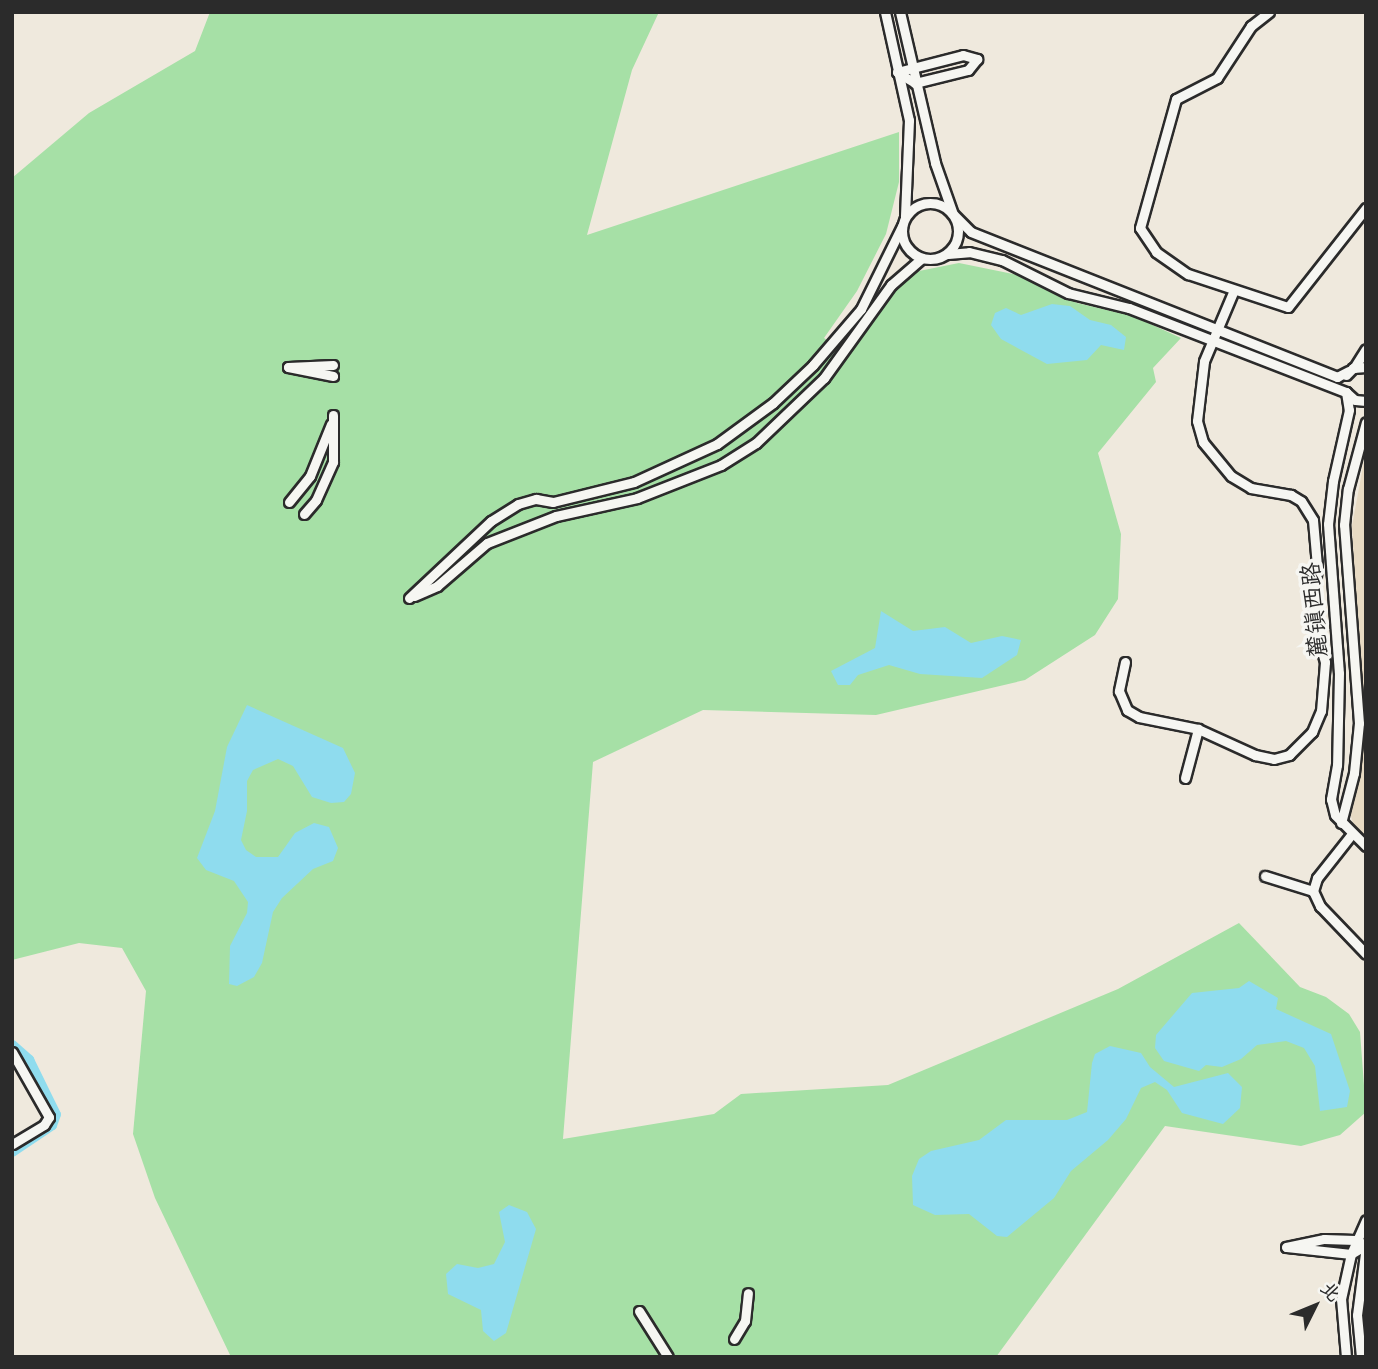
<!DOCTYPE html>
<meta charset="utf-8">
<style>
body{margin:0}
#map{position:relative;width:1378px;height:1369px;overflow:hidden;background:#efe9dd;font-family:"Comic Neue","LXGW WenKai TC",sans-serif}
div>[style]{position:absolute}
.built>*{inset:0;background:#e7dac3}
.green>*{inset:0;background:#a6e0a6}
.water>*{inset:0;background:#8fdcee}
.canal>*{height:9px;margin:-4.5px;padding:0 4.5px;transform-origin:4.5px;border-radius:4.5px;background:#8fdcee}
.roads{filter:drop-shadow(2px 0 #2b2b2b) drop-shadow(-2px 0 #2b2b2b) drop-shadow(0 2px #2b2b2b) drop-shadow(0 -2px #2b2b2b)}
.minor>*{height:9px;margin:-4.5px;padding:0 4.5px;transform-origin:4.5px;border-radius:4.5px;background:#f6f6f2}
.minor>.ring{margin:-4.5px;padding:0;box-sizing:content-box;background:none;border:9px solid #f6f6f2;border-radius:50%}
span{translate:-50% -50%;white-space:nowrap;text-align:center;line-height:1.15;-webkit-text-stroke:7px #f6f6f2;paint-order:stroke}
.street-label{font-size:24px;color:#2b2b2b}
.frame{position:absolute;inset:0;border:14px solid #2b2b2b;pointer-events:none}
.north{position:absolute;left:1280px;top:1271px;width:70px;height:70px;-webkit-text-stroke:5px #f6f6f2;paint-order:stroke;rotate:47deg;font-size:19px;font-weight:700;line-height:28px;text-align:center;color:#2b2b2b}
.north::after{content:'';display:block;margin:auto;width:24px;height:32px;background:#2b2b2b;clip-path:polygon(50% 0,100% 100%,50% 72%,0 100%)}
</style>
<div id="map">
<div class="built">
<i style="clip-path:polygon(1366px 450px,1366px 840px,1354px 827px,1349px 809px,1363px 722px,1352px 526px)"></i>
</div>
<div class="green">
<i style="clip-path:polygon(210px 12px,659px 12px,632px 70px,587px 235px,899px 132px,899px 182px,886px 234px,857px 291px,824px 338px,848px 355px,877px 307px,898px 285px,919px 271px,959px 263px,1018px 275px,1077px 303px,1133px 316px,1181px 338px,1153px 368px,1156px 382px,1098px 453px,1121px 534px,1118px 599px,1095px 635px,1025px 680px,876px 715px,703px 710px,593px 762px,563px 1139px,714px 1114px,741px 1094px,888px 1085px,1118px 989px,1239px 923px,1300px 987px,1326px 997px,1349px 1014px,1360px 1032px,1366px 1112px,1340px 1135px,1301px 1146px,1165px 1126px,996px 1357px,231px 1357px,155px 1198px,133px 1134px,146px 991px,122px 948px,79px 943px,12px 960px,12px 178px,89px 113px,195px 51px)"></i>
</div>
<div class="water">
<i style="clip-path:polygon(1052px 304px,1070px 306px,1090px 320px,1111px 325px,1126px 337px,1124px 350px,1101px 345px,1087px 360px,1047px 364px,1001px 339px,991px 325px,995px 313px,1006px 308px,1021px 315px)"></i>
<i style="clip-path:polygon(881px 611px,913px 631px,945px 627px,971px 643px,1002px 636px,1021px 640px,1017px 655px,982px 678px,920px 674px,889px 665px,858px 675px,850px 685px,838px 685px,831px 671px,875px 648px)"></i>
<i style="clip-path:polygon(247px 705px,343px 748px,355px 773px,351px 794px,344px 802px,331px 803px,312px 797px,293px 766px,278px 759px,253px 770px,247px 781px,247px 811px,241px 840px,246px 850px,256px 857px,278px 857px,295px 833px,314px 823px,329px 827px,338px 848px,333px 861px,313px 869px,282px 898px,273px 912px,262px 963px,254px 977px,237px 986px,229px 984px,230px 946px,247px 913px,248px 902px,234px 881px,206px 870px,197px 858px,215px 811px,227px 747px)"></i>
<i style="clip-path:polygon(1249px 981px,1278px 998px,1276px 1009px,1331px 1034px,1350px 1091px,1347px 1107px,1320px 1111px,1315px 1066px,1304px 1048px,1286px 1041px,1257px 1045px,1241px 1059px,1222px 1067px,1206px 1065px,1199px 1071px,1164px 1061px,1155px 1048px,1156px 1035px,1192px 993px,1239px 988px)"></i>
<i style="clip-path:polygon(1110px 1046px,1141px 1053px,1150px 1067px,1174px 1087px,1228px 1073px,1242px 1087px,1240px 1108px,1223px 1124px,1182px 1113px,1167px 1090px,1155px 1082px,1141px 1088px,1126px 1119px,1108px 1140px,1071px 1171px,1054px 1198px,1007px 1237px,997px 1236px,969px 1214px,935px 1215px,913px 1205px,912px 1176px,919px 1159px,931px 1151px,979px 1140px,1006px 1120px,1067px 1120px,1087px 1112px,1092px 1063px,1095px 1054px)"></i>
<i style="clip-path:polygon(509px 1205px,527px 1212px,536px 1229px,506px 1333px,494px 1341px,483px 1331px,481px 1310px,448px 1294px,446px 1274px,457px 1264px,478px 1268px,494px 1264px,505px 1242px,499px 1212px)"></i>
</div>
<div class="canal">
<i style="left:12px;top:1044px;width:23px;rotate:41deg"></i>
<i style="left:29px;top:1059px;width:61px;rotate:63.9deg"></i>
<i style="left:56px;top:1114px;width:12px;rotate:110deg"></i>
<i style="left:52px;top:1125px;width:48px;rotate:146deg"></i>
</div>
<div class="roads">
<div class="minor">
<i style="left:885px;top:12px;width:111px;rotate:77.5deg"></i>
<i style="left:909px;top:120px;width:97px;rotate:92.4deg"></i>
<i style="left:900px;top:12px;width:155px;rotate:76.9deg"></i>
<i style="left:935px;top:163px;width:54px;rotate:70.6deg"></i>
<i style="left:953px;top:214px;width:25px;rotate:45deg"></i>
<i style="left:971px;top:232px;width:394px;rotate:21.6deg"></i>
<i style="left:1337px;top:377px;width:13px;rotate:-27deg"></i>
<i style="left:1269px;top:12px;width:23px;rotate:142deg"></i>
<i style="left:1251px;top:26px;width:62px;rotate:123.2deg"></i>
<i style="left:1217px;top:78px;width:46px;rotate:152.9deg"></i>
<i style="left:1176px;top:99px;width:134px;rotate:105.6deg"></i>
<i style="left:1140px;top:228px;width:29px;rotate:56deg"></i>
<i style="left:1156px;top:252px;width:39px;rotate:35deg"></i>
<i style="left:1188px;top:274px;width:105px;rotate:18.3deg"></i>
<i style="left:1288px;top:307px;width:126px;rotate:-51.8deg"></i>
<i style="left:963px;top:55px;width:15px;rotate:16deg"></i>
<i style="left:977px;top:59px;width:14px;rotate:129deg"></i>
<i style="left:968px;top:70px;width:55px;rotate:166.2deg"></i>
<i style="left:915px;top:83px;width:21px;rotate:-149deg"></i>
<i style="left:897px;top:72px;width:68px;rotate:-14.4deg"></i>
<i class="ring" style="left:902px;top:203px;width:47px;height:47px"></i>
<i style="left:948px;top:254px;width:21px;rotate:-5deg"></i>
<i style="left:969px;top:252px;width:34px;rotate:14deg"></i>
<i style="left:1002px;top:260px;width:74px;rotate:26.6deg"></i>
<i style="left:1068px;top:293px;width:63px;rotate:13.8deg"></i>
<i style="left:1129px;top:308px;width:233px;rotate:21.2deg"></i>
<i style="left:1346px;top:392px;width:18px;rotate:81deg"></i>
<i style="left:1349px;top:410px;width:73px;rotate:102.7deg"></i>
<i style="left:1333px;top:481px;width:43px;rotate:96.6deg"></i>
<i style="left:1328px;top:524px;width:149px;rotate:85.8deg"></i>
<i style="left:1339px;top:673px;width:92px;rotate:91.2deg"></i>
<i style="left:1337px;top:765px;width:35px;rotate:100deg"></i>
<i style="left:1331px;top:799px;width:16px;rotate:76deg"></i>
<i style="left:1335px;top:815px;width:44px;rotate:45deg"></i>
<i style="left:333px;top:365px;width:45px;rotate:177.5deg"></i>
<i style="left:288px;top:367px;width:46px;rotate:11.3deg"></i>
<i style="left:1354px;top:368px;width:22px;rotate:-58deg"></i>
<i style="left:1346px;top:375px;width:10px;rotate:-45deg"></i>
<i style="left:1353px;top:368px;width:13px;rotate:-4deg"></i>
<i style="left:1346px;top:392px;width:12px;rotate:42deg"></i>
<i style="left:1355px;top:400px;width:11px;rotate:5deg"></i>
<i style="left:289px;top:502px;width:33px;rotate:-51deg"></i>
<i style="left:310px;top:476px;width:56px;rotate:-68deg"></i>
<i style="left:304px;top:514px;width:18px;rotate:-49deg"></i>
<i style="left:316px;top:500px;width:42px;rotate:-65.9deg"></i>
<i style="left:333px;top:462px;width:47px;rotate:-90deg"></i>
<i style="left:414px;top:596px;width:25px;rotate:-23deg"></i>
<i style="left:437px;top:586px;width:66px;rotate:-40.7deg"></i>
<i style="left:487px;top:543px;width:74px;rotate:-21.4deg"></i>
<i style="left:556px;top:516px;width:83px;rotate:-12.5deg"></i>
<i style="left:637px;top:498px;width:90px;rotate:-21.4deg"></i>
<i style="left:721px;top:465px;width:41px;rotate:-32.2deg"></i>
<i style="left:756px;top:443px;width:94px;rotate:-43.7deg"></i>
<i style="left:824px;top:378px;width:115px;rotate:-54.2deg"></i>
<i style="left:891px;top:285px;width:41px;rotate:-41.1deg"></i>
<i style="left:409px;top:598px;width:112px;rotate:-43.2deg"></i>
<i style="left:491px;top:521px;width:32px;rotate:-32deg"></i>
<i style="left:518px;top:504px;width:19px;rotate:-16deg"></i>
<i style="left:536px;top:499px;width:17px;rotate:10deg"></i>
<i style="left:553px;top:502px;width:83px;rotate:-13.9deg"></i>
<i style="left:634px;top:482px;width:91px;rotate:-24.6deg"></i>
<i style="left:717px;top:444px;width:69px;rotate:-36.2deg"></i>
<i style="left:773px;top:403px;width:55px;rotate:-43.5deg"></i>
<i style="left:813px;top:365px;width:74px;rotate:-49.4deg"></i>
<i style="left:861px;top:309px;width:93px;rotate:-63.7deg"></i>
<i style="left:1125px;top:662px;width:30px;rotate:102deg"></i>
<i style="left:1119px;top:691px;width:21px;rotate:67deg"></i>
<i style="left:1127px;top:710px;width:14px;rotate:30deg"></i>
<i style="left:1139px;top:717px;width:60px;rotate:11.5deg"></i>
<i style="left:1198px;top:729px;width:63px;rotate:24.5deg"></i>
<i style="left:1255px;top:755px;width:19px;rotate:12deg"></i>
<i style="left:1274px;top:759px;width:16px;rotate:-15deg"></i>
<i style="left:1289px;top:755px;width:33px;rotate:-45deg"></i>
<i style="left:1312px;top:732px;width:23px;rotate:-67deg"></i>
<i style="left:1321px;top:711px;width:49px;rotate:-85.3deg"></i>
<i style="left:1325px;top:662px;width:47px;rotate:-106.1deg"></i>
<i style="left:1312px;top:617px;width:51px;rotate:-84.4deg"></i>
<i style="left:1317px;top:566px;width:46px;rotate:-95deg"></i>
<i style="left:1313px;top:520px;width:22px;rotate:-122deg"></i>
<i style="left:1301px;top:501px;width:12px;rotate:-149deg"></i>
<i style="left:1291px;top:495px;width:41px;rotate:-170.1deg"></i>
<i style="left:1251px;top:488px;width:23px;rotate:-149deg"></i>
<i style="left:1231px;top:476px;width:44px;rotate:-129.5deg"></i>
<i style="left:1203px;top:442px;width:22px;rotate:-106deg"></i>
<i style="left:1197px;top:421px;width:60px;rotate:-83.3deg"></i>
<i style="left:1204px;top:361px;width:77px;rotate:-67.1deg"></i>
<i style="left:1185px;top:778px;width:51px;rotate:-75.1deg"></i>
<i style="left:1341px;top:823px;width:52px;rotate:-75.4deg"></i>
<i style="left:1354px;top:773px;width:50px;rotate:-84.3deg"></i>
<i style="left:1359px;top:723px;width:199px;rotate:-94.3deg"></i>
<i style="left:1344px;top:525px;width:36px;rotate:-84deg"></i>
<i style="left:1348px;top:489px;width:69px;rotate:-75deg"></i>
<i style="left:1351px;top:835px;width:55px;rotate:128.3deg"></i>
<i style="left:1317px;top:878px;width:14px;rotate:107deg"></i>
<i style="left:1313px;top:891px;width:17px;rotate:65deg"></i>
<i style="left:1320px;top:906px;width:66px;rotate:46.2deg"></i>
<i style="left:1265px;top:876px;width:50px;rotate:17.4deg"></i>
<i style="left:12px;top:1052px;width:75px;rotate:60.4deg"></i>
<i style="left:49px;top:1117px;width:9px;rotate:122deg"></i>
<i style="left:44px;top:1125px;width:37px;rotate:149deg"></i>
<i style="left:1324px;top:1239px;width:31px;rotate:2deg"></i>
<i style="left:1355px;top:1240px;width:12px;rotate:24deg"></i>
<i style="left:1366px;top:1245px;width:17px;rotate:149deg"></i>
<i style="left:1351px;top:1254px;width:65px;rotate:-173.9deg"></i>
<i style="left:1286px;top:1247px;width:39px;rotate:-12deg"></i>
<i style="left:639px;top:1311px;width:54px;rotate:57.8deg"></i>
<i style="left:734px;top:1339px;width:21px;rotate:-59deg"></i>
<i style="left:745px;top:1321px;width:28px;rotate:-84deg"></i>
<i style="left:1346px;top:1357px;width:58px;rotate:-94.9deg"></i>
<i style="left:1341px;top:1299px;width:46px;rotate:-77.5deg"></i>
<i style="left:1351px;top:1254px;width:37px;rotate:-66deg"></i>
<i style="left:1361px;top:1357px;width:42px;rotate:-95.4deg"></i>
<i style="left:1357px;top:1315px;width:70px;rotate:-82.6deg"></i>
</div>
</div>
<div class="street-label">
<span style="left:1315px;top:610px;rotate:-95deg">麓镇西路</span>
</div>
<div class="frame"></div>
<div class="north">北</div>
</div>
